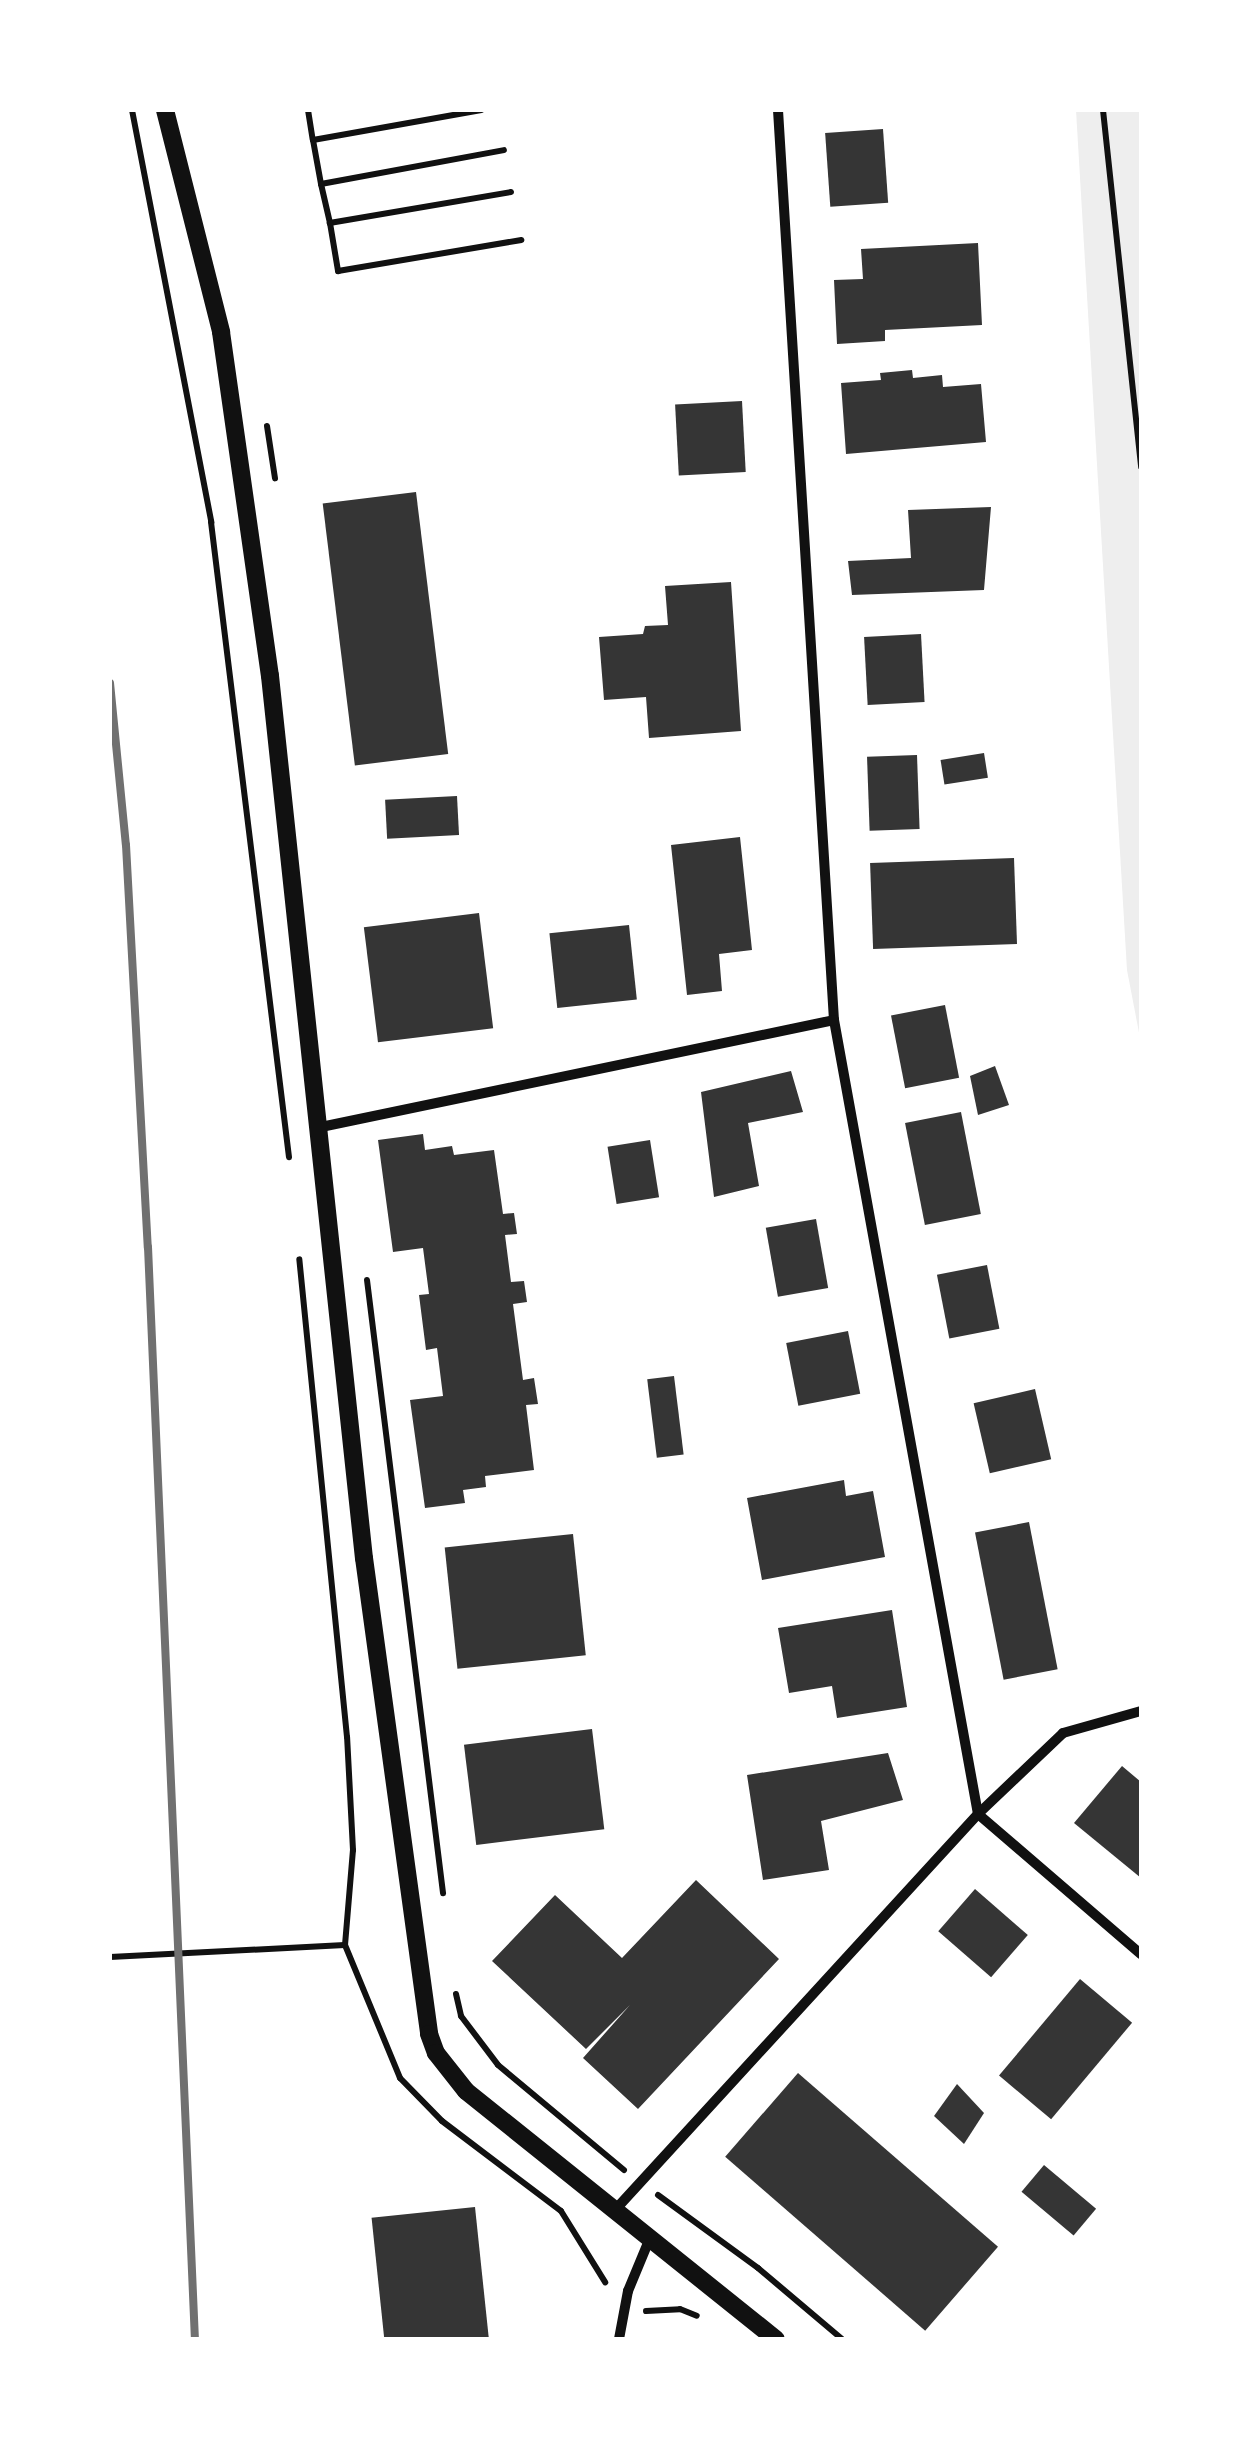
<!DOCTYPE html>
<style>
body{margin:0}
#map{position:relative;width:1251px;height:2449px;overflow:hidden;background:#fff;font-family:Inter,sans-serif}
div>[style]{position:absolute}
.green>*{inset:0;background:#eee}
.building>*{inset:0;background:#353535;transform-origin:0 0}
.path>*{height:6px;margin:-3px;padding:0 3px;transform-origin:3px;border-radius:3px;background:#111}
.minor>*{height:10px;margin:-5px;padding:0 5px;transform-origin:5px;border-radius:5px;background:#111}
.tertiary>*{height:18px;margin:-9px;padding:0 9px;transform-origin:9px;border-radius:9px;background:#111}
.rail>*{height:8px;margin:-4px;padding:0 4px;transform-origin:4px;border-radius:4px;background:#707070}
span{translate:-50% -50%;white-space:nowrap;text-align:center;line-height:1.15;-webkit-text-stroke:8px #fff;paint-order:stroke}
.frame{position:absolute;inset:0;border:112px solid #fff;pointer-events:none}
</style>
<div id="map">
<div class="green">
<i style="clip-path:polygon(1076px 110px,1141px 110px,1141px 1043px,1127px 970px)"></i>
</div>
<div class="building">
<i style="left:883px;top:129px;width:74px;height:58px;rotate:86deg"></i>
<i style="clip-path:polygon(978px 243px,982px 325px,885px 330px,885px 341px,837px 344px,834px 280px,863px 279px,861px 249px)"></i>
<i style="clip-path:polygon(912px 370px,913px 378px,942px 375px,943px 387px,981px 384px,986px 442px,846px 454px,841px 383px,881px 380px,880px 373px)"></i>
<i style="left:742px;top:401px;width:71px;height:67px;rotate:87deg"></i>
<i style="left:416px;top:492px;width:264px;height:94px;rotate:83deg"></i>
<i style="clip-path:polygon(991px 507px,984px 590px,852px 595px,848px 561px,911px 558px,908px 510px)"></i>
<i style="clip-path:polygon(731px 582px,741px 731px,649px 738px,646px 697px,604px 700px,599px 637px,643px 634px,645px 626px,668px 625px,665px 586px)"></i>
<i style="left:921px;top:634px;width:68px;height:57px;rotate:87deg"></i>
<i style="left:984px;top:753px;width:25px;height:44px;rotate:81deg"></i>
<i style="left:917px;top:755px;width:74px;height:50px;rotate:88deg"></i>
<i style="left:457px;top:796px;width:39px;height:72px;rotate:87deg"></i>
<i style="clip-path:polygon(740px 837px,752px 950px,719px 954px,722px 991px,687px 995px,671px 845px)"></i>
<i style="left:1014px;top:858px;width:86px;height:144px;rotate:88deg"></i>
<i style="left:479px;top:913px;width:116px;height:116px;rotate:83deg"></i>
<i style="left:629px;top:925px;width:75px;height:80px;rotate:84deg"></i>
<i style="left:945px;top:1005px;width:74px;height:55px;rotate:79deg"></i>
<i style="clip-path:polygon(995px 1066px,1009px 1105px,978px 1115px,970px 1076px)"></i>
<i style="clip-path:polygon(791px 1071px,803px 1112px,748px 1123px,759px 1186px,714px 1197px,701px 1092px)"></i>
<i style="left:961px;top:1112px;width:104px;height:57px;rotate:79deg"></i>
<i style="clip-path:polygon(423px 1134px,425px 1150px,452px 1146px,454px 1155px,494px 1150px,503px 1214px,514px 1213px,517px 1234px,505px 1235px,511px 1282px,524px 1281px,527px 1302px,513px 1304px,523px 1380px,534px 1378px,538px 1404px,526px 1405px,534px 1470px,485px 1476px,486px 1487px,463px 1490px,465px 1503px,425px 1508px,410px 1400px,443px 1396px,437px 1348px,426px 1350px,419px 1295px,429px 1294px,423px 1248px,393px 1252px,378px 1140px)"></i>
<i style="left:650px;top:1140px;width:58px;height:43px;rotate:81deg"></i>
<i style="left:816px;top:1219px;width:70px;height:51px;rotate:80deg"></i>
<i style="left:987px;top:1265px;width:65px;height:51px;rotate:79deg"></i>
<i style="left:848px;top:1331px;width:64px;height:63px;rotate:79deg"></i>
<i style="left:674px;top:1376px;width:79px;height:27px;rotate:83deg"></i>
<i style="left:1035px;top:1389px;width:72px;height:63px;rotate:77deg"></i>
<i style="clip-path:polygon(844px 1480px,846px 1496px,873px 1491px,885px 1557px,762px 1580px,747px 1498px)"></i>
<i style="left:1029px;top:1522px;width:150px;height:55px;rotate:79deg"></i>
<i style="left:573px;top:1534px;width:122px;height:129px;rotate:84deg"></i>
<i style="clip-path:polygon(892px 1610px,907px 1707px,837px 1718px,832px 1686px,789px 1693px,778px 1628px)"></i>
<i style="left:592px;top:1729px;width:101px;height:129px;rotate:83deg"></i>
<i style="clip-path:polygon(888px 1753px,903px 1800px,821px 1821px,829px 1870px,763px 1880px,747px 1775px)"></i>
<i style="clip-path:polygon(1122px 1766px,1141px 1782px,1141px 1878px,1074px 1823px)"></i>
<i style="clip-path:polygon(696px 1880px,779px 1959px,638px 2109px,583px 2058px,630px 2005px,586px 2049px,492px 1961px,555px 1895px,622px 1958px)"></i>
<i style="left:975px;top:1889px;width:70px;height:56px;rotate:41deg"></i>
<i style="left:1080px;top:1979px;width:68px;height:126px;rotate:40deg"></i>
<i style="left:798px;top:2073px;width:265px;height:111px;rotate:41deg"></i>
<i style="clip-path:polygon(957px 2084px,984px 2113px,964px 2144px,934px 2116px)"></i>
<i style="left:1044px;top:2165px;width:68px;height:35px;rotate:40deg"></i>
<i style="left:475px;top:2207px;width:133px;height:104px;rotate:84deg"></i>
</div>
<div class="path">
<i style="left:132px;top:110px;width:420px;rotate:79.1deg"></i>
<i style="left:211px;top:522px;width:640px;rotate:83deg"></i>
<i style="left:308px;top:110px;width:30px;rotate:81deg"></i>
<i style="left:313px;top:140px;width:171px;rotate:-10.1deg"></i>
<i style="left:1103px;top:110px;width:359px;rotate:83.9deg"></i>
<i style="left:313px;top:140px;width:45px;rotate:79.7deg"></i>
<i style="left:321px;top:184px;width:186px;rotate:-10.5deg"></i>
<i style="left:321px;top:184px;width:40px;rotate:77deg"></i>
<i style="left:511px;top:192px;width:184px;rotate:170.3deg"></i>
<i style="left:330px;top:223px;width:49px;rotate:80.5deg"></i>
<i style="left:338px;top:271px;width:186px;rotate:-9.6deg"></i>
<i style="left:267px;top:426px;width:53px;rotate:81.3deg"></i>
<i style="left:367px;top:1280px;width:618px;rotate:82.93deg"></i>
<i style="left:345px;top:1945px;width:144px;rotate:67.5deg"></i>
<i style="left:400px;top:2078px;width:60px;rotate:45.7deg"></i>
<i style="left:442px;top:2121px;width:149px;rotate:37.1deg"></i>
<i style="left:561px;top:2211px;width:84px;rotate:58.2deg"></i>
<i style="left:110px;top:1957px;width:235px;rotate:-2.9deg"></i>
<i style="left:345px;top:1945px;width:95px;rotate:-85.2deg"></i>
<i style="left:353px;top:1850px;width:113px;rotate:-93deg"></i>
<i style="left:347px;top:1737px;width:480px;rotate:-95.7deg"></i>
<i style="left:456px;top:1994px;width:23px;rotate:77deg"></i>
<i style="left:461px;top:2016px;width:61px;rotate:52.9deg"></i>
<i style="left:498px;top:2065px;width:164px;rotate:39.8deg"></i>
<i style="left:658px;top:2195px;width:124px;rotate:36.1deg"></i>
<i style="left:758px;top:2268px;width:110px;rotate:40.2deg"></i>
<i style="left:646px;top:2311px;width:34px;rotate:-3deg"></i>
<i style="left:680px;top:2309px;width:18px;rotate:22deg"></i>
</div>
<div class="minor">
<i style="left:778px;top:110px;width:912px;rotate:86.48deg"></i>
<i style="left:834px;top:1020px;width:807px;rotate:79.72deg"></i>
<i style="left:978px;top:1814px;width:215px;rotate:40.7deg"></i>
<i style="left:321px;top:1127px;width:524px;rotate:-11.78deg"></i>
<i style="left:615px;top:2210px;width:537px;rotate:-47.49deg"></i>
<i style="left:978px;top:1814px;width:117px;rotate:-43.6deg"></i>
<i style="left:1063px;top:1733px;width:81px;rotate:-15.8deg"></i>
<i style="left:619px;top:2339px;width:49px;rotate:-79.4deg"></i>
<i style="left:628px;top:2291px;width:57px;rotate:-67.5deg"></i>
</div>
<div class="tertiary">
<i style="left:165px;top:110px;width:229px;rotate:75.8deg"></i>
<i style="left:221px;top:332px;width:347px;rotate:81.9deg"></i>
<i style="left:270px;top:676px;width:887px;rotate:83.92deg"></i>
<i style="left:364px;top:1558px;width:480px;rotate:82.2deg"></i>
<i style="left:429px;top:2034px;width:20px;rotate:70deg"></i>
<i style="left:436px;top:2053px;width:48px;rotate:51.7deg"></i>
<i style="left:466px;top:2091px;width:397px;rotate:38.7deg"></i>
</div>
<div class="rail">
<i style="left:110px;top:683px;width:163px;rotate:84.4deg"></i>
<i style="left:126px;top:845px;width:403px;rotate:86.9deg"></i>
<i style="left:148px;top:1247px;width:1093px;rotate:87.54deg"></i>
</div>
<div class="frame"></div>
</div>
